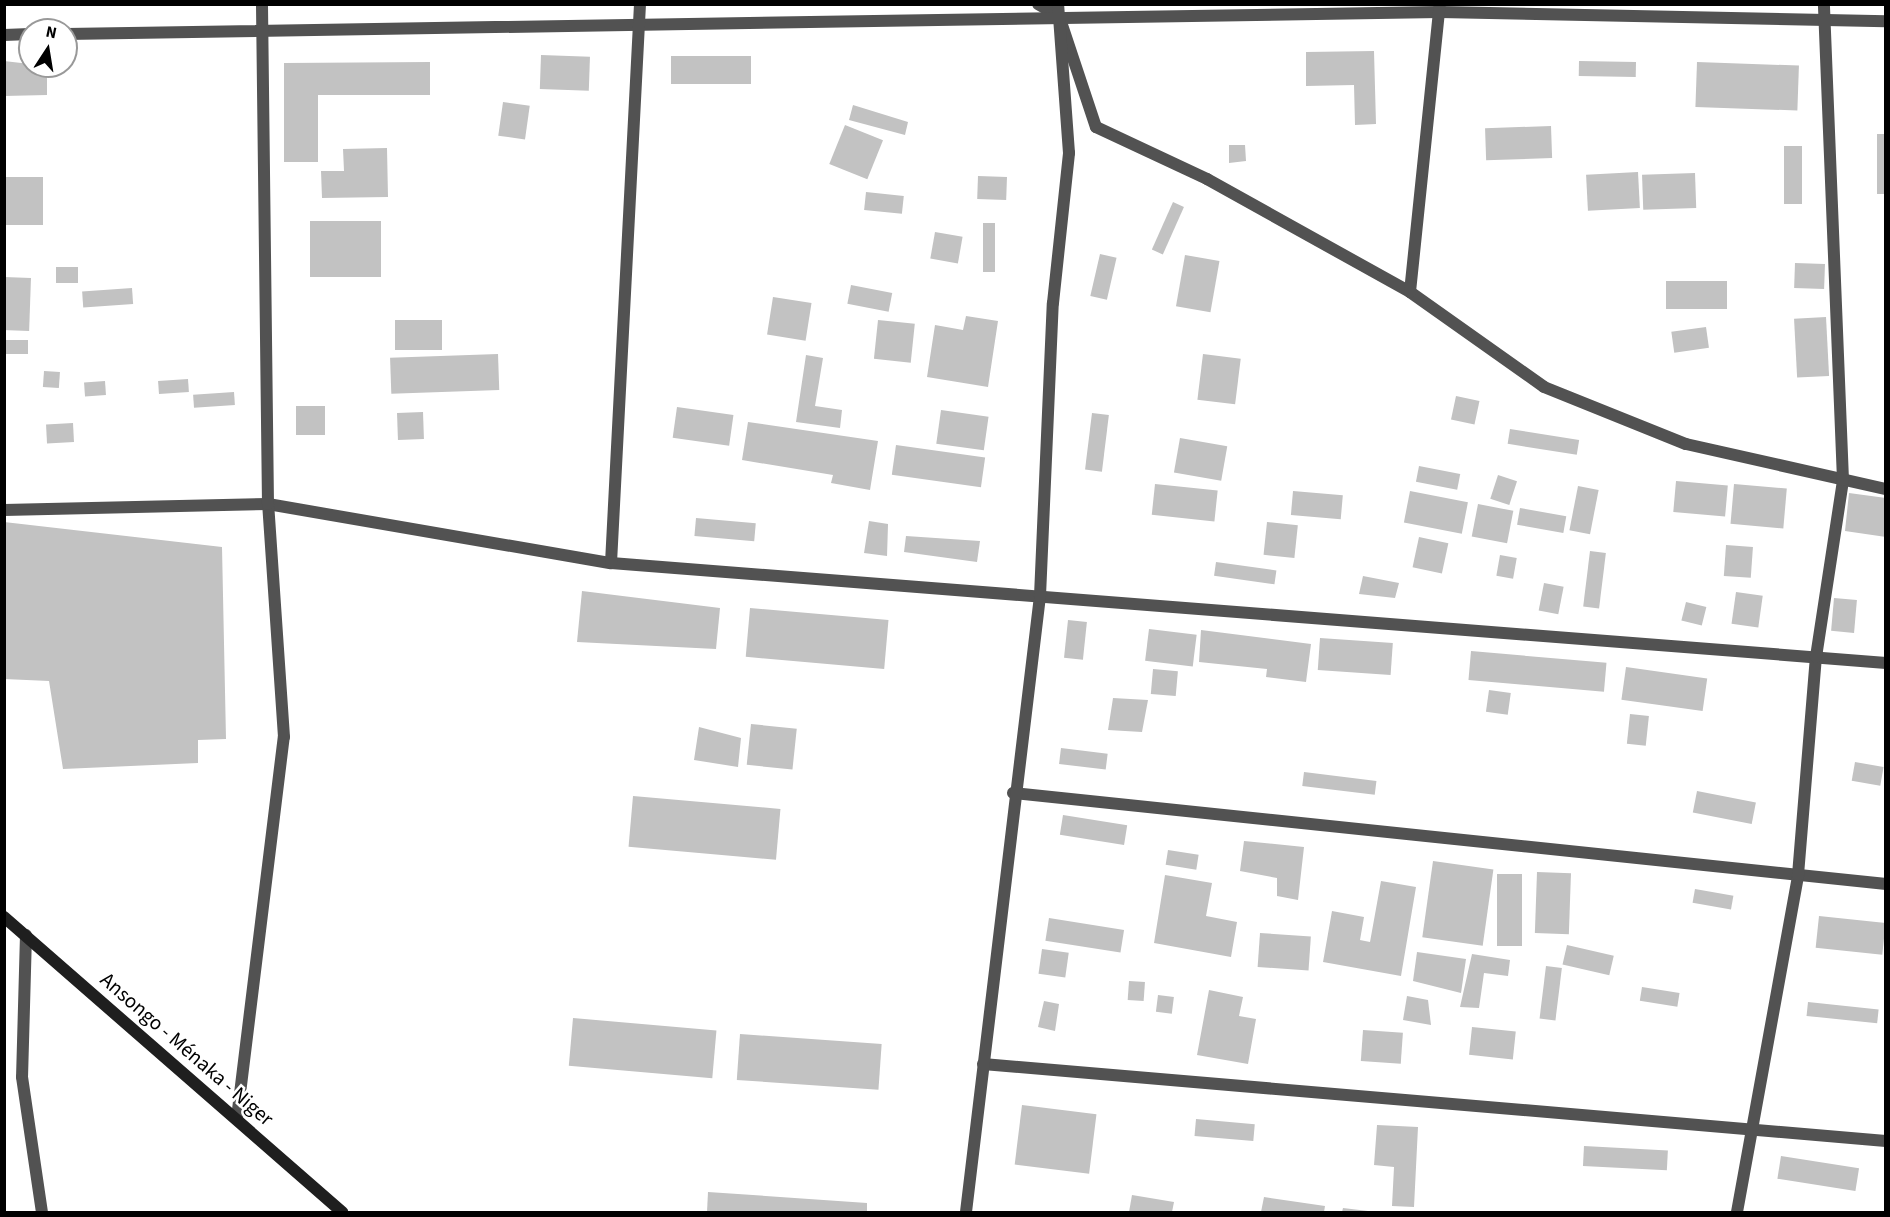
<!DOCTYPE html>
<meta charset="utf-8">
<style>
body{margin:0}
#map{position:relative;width:1890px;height:1217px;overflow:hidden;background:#fff;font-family:"Source Sans 3",sans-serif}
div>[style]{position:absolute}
.building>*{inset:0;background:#c2c2c2;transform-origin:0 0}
.minor>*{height:12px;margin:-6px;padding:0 6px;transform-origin:6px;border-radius:6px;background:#525252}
.tertiary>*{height:12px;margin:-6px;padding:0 6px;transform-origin:6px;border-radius:6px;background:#525252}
.secondary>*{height:12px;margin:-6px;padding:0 6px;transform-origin:6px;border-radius:6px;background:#1f1f1f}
span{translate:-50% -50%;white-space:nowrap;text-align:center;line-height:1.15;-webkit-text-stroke:5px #fff;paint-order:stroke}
.street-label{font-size:21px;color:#000}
.frame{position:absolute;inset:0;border:6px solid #000;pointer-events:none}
.north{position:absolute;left:18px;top:18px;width:60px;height:60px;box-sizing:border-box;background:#fff;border:2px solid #999;border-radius:50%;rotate:12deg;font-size:16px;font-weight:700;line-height:24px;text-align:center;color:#000}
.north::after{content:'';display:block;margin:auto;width:21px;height:27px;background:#000;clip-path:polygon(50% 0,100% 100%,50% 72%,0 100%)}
</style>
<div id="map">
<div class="building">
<i style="clip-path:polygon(1374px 51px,1376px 124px,1355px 125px,1354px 85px,1306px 86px,1306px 52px)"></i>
<i style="left:541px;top:55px;width:49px;height:34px;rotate:2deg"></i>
<i style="left:671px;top:56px;width:80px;height:28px"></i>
<i style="clip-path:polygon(4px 61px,47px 66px,47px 95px,4px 96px)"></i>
<i style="left:1579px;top:61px;width:57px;height:15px;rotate:1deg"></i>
<i style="clip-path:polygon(430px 62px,430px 95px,318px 95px,318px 162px,284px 162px,284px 63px)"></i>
<i style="left:1697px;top:62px;width:102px;height:45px;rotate:2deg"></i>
<i style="left:503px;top:102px;width:27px;height:34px;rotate:8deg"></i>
<i style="clip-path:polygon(853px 105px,908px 122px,905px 135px,849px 120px)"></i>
<i style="left:845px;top:125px;width:41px;height:42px;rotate:22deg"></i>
<i style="left:1551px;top:126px;width:32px;height:66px;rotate:88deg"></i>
<i style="left:1877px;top:134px;width:9px;height:60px"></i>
<i style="clip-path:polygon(1229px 145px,1245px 145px,1246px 161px,1229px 163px)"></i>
<i style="left:1784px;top:146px;width:18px;height:58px"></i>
<i style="clip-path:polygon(387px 148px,388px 197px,322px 198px,321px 171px,344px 171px,343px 149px)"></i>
<i style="left:1638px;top:172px;width:36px;height:52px;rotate:87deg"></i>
<i style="left:1695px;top:173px;width:35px;height:53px;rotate:88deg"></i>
<i style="left:978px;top:176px;width:29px;height:23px;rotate:2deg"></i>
<i style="left:4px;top:177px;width:39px;height:48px"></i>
<i style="left:866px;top:192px;width:38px;height:18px;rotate:6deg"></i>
<i style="left:1173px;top:202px;width:12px;height:52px;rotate:24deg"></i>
<i style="left:310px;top:221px;width:71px;height:56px"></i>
<i style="left:983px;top:223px;width:12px;height:49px"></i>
<i style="left:935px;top:232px;width:28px;height:27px;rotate:10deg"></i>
<i style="left:1100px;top:254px;width:17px;height:43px;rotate:13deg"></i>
<i style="left:1185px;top:255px;width:35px;height:52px;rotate:10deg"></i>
<i style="left:1795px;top:263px;width:30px;height:25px;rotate:2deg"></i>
<i style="left:78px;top:267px;width:16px;height:22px;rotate:90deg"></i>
<i style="left:4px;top:277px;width:27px;height:53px;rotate:2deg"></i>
<i style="left:1666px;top:281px;width:61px;height:28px"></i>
<i style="left:851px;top:285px;width:42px;height:19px;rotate:11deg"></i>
<i style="left:132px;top:288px;width:16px;height:50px;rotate:86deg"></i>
<i style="left:773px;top:297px;width:39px;height:38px;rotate:9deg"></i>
<i style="clip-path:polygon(966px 316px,998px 321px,988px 387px,927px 377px,935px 325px,963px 330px)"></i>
<i style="left:1826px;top:317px;width:59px;height:32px;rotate:87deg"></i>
<i style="left:395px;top:320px;width:47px;height:30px"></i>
<i style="left:878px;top:320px;width:37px;height:39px;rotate:6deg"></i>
<i style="left:1706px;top:327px;width:21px;height:35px;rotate:82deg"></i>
<i style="left:4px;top:340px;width:24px;height:14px"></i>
<i style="left:498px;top:354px;width:36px;height:108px;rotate:88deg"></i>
<i style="left:1203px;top:354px;width:38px;height:46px;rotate:7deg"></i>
<i style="clip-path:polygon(806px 355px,823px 358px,815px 406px,842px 410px,840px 428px,796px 422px)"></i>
<i style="left:44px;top:371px;width:16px;height:16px;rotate:4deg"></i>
<i style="left:188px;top:379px;width:13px;height:30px;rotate:86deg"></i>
<i style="left:105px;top:381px;width:14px;height:21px;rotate:86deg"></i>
<i style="left:234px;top:392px;width:13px;height:41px;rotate:86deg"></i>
<i style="left:1456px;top:396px;width:24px;height:24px;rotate:12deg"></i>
<i style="left:325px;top:406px;width:29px;height:29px;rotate:90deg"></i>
<i style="left:677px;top:407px;width:57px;height:31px;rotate:8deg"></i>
<i style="left:941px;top:410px;width:48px;height:34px;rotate:8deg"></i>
<i style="left:423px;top:412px;width:27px;height:26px;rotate:88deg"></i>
<i style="left:1092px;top:413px;width:17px;height:57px;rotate:7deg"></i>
<i style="clip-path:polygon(748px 422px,878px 441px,870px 490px,831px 483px,833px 475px,742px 460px)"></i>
<i style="left:73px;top:423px;width:19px;height:27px;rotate:87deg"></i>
<i style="left:1510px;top:429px;width:70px;height:15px;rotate:9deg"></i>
<i style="left:1180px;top:438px;width:48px;height:35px;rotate:10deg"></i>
<i style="left:896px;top:445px;width:90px;height:30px;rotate:8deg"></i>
<i style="left:1419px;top:466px;width:42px;height:16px;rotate:11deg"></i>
<i style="left:1498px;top:475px;width:20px;height:25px;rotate:18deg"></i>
<i style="left:1676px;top:481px;width:52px;height:31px;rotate:5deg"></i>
<i style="left:1155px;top:484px;width:63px;height:31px;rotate:6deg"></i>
<i style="left:1734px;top:484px;width:53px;height:40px;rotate:5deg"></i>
<i style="left:1578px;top:486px;width:21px;height:45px;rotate:11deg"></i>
<i style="left:1293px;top:491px;width:50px;height:24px;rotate:5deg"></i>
<i style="left:1410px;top:491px;width:59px;height:32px;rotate:11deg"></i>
<i style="clip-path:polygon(1849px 493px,1886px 498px,1886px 537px,1845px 531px)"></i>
<i style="left:1478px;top:504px;width:36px;height:33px;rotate:11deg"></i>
<i style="left:1520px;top:508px;width:47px;height:17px;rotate:10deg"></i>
<i style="left:696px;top:518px;width:60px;height:18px;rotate:5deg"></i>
<i style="clip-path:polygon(869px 521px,888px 524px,887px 556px,864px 553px)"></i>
<i style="clip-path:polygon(4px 522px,222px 547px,226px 739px,198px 740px,198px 763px,63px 769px,49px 681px,4px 679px)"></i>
<i style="left:1267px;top:522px;width:31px;height:33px;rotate:6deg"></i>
<i style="clip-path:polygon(906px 536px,980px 541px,977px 562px,904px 552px)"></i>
<i style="left:1419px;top:537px;width:30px;height:31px;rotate:12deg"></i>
<i style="left:1726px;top:545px;width:27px;height:31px;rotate:4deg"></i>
<i style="left:1590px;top:551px;width:16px;height:56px;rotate:7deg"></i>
<i style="left:1500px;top:555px;width:17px;height:21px;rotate:10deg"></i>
<i style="left:1216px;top:562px;width:61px;height:14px;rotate:8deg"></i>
<i style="clip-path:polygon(1363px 576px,1399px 583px,1395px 598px,1359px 594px)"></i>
<i style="left:1544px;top:583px;width:20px;height:28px;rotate:11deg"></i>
<i style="clip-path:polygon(582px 591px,720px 608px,716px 649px,577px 642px)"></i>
<i style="left:1736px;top:592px;width:27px;height:32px;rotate:8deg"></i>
<i style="left:1834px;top:598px;width:23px;height:33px;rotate:5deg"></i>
<i style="left:1686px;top:602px;width:21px;height:19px;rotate:14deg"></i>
<i style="left:750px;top:608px;width:139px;height:49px;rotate:5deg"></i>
<i style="left:1068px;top:620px;width:19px;height:38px;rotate:6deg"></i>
<i style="left:1149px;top:629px;width:48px;height:32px;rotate:7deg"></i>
<i style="clip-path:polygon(1201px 630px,1311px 644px,1306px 682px,1266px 677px,1267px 669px,1199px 662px)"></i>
<i style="left:1320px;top:638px;width:73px;height:32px;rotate:4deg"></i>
<i style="left:1471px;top:651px;width:136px;height:29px;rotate:5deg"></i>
<i style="left:1626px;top:667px;width:82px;height:33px;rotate:8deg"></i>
<i style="left:1153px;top:669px;width:25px;height:25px;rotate:5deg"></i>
<i style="left:1489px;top:690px;width:22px;height:22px;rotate:8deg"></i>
<i style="clip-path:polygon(1113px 698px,1148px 700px,1142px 732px,1108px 730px)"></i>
<i style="left:1630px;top:714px;width:19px;height:30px;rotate:6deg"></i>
<i style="left:751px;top:724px;width:46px;height:41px;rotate:6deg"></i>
<i style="clip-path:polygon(699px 727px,741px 738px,738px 767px,694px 760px)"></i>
<i style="left:1061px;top:748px;width:47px;height:16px;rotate:7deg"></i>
<i style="left:1855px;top:762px;width:29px;height:19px;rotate:10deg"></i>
<i style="left:1304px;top:772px;width:73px;height:14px;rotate:7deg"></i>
<i style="left:1697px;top:791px;width:60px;height:22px;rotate:11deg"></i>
<i style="left:633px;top:796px;width:148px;height:51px;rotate:5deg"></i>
<i style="left:1063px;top:815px;width:65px;height:20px;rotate:9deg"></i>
<i style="clip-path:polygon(1244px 841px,1304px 847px,1298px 900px,1277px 896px,1277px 878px,1240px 871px)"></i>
<i style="left:1168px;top:850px;width:31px;height:15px;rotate:9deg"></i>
<i style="left:1433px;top:861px;width:61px;height:77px;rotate:8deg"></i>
<i style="left:1537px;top:872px;width:34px;height:61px;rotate:2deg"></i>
<i style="left:1497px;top:874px;width:25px;height:72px"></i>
<i style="clip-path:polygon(1165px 875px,1212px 883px,1206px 916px,1237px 922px,1231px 957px,1154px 943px)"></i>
<i style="clip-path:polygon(1381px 881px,1416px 887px,1401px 976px,1323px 962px,1332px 911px,1364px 917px,1360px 940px,1370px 942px)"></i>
<i style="left:1695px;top:889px;width:39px;height:14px;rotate:10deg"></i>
<i style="left:1819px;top:916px;width:67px;height:32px;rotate:6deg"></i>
<i style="left:1049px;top:918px;width:76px;height:23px;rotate:9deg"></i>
<i style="left:1260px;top:933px;width:51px;height:34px;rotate:4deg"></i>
<i style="left:1567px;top:945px;width:48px;height:20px;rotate:13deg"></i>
<i style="left:1042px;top:949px;width:27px;height:25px;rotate:8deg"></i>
<i style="clip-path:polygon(1417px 952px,1466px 959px,1461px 993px,1413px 981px)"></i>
<i style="clip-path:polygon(1472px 954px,1510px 960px,1508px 976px,1484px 973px,1479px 1008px,1460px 1007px)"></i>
<i style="left:1546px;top:966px;width:16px;height:53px;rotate:7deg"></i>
<i style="left:1129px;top:981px;width:16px;height:19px;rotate:4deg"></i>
<i style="left:1642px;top:987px;width:38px;height:14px;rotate:9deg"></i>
<i style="clip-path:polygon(1209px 990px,1243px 997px,1239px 1016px,1256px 1019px,1248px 1064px,1197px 1055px)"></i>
<i style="left:1158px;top:995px;width:16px;height:17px;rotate:7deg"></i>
<i style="clip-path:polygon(1407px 996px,1428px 1000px,1431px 1025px,1403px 1020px)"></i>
<i style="clip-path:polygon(1044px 1001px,1059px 1004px,1055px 1031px,1038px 1027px)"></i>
<i style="left:1808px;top:1002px;width:71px;height:14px;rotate:6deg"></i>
<i style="left:573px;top:1018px;width:144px;height:48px;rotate:5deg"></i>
<i style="left:1472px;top:1027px;width:44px;height:28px;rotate:6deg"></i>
<i style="left:1363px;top:1030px;width:40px;height:31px;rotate:4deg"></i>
<i style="left:740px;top:1034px;width:142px;height:46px;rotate:4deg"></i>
<i style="left:1022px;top:1105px;width:75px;height:60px;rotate:7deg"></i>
<i style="left:1196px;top:1119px;width:59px;height:17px;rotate:5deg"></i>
<i style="clip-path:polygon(1377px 1125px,1418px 1127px,1414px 1207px,1392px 1206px,1394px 1167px,1374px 1165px)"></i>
<i style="left:1584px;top:1146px;width:84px;height:20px;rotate:3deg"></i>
<i style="left:1781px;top:1156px;width:79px;height:23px;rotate:9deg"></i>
<i style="clip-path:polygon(708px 1192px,867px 1203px,867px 1212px,707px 1212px)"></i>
<i style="clip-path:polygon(1132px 1195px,1174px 1202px,1172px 1212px,1129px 1212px)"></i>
<i style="clip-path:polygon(1264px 1197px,1325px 1206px,1324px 1212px,1261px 1212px)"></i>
<i style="clip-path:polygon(1343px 1208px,1368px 1211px,1368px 1212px,1342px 1212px)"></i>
</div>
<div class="minor">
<i style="left:1038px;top:4px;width:24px;rotate:30deg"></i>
<i style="left:1059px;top:16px;width:117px;rotate:71.6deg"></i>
<i style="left:1096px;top:127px;width:123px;rotate:25.1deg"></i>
<i style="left:1207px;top:179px;width:232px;rotate:29.1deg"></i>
<i style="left:1410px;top:292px;width:164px;rotate:35.3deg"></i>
<i style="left:1544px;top:387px;width:153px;rotate:21.9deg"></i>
<i style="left:1686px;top:444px;width:205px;rotate:12.7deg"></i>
<i style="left:66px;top:34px;width:1374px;rotate:-0.92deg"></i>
<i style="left:1440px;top:12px;width:446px;rotate:1.2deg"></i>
<i style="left:4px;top:35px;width:26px;rotate:-2deg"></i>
<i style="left:1410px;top:292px;width:290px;rotate:-84.1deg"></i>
<i style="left:4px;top:510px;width:264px;rotate:-1.3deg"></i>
<i style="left:268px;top:504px;width:348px;rotate:9.8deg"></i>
<i style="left:611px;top:563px;width:1279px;rotate:4.48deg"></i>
<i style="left:611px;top:563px;width:560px;rotate:-87.03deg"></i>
<i style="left:1013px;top:793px;width:878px;rotate:5.95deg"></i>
<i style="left:26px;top:935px;width:142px;rotate:91.6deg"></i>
<i style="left:22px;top:1077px;width:136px;rotate:81.6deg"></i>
<i style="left:983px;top:1064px;width:906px;rotate:4.87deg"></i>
<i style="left:237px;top:1118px;width:384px;rotate:-83deg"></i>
<i style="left:284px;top:737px;width:234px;rotate:-93.9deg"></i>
<i style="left:268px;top:504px;width:500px;rotate:-90.69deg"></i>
<i style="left:1737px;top:1212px;width:342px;rotate:-79.7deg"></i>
<i style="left:1798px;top:875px;width:219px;rotate:-85.3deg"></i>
<i style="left:1816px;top:657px;width:179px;rotate:-81.3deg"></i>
<i style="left:1843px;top:480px;width:476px;rotate:-92.3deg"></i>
</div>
<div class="tertiary">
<i style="left:966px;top:1212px;width:620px;rotate:-83.15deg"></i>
<i style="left:1040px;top:596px;width:293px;rotate:-87.5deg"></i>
<i style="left:1053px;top:303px;width:151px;rotate:-83.9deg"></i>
<i style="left:1069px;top:153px;width:149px;rotate:-94.2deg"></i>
</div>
<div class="secondary">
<i style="left:4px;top:917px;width:449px;rotate:41.1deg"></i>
</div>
<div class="street-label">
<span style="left:187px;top:1049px;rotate:41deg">Ansongo - Ménaka - Niger</span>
</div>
<div class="frame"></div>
<div class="north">N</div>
</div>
